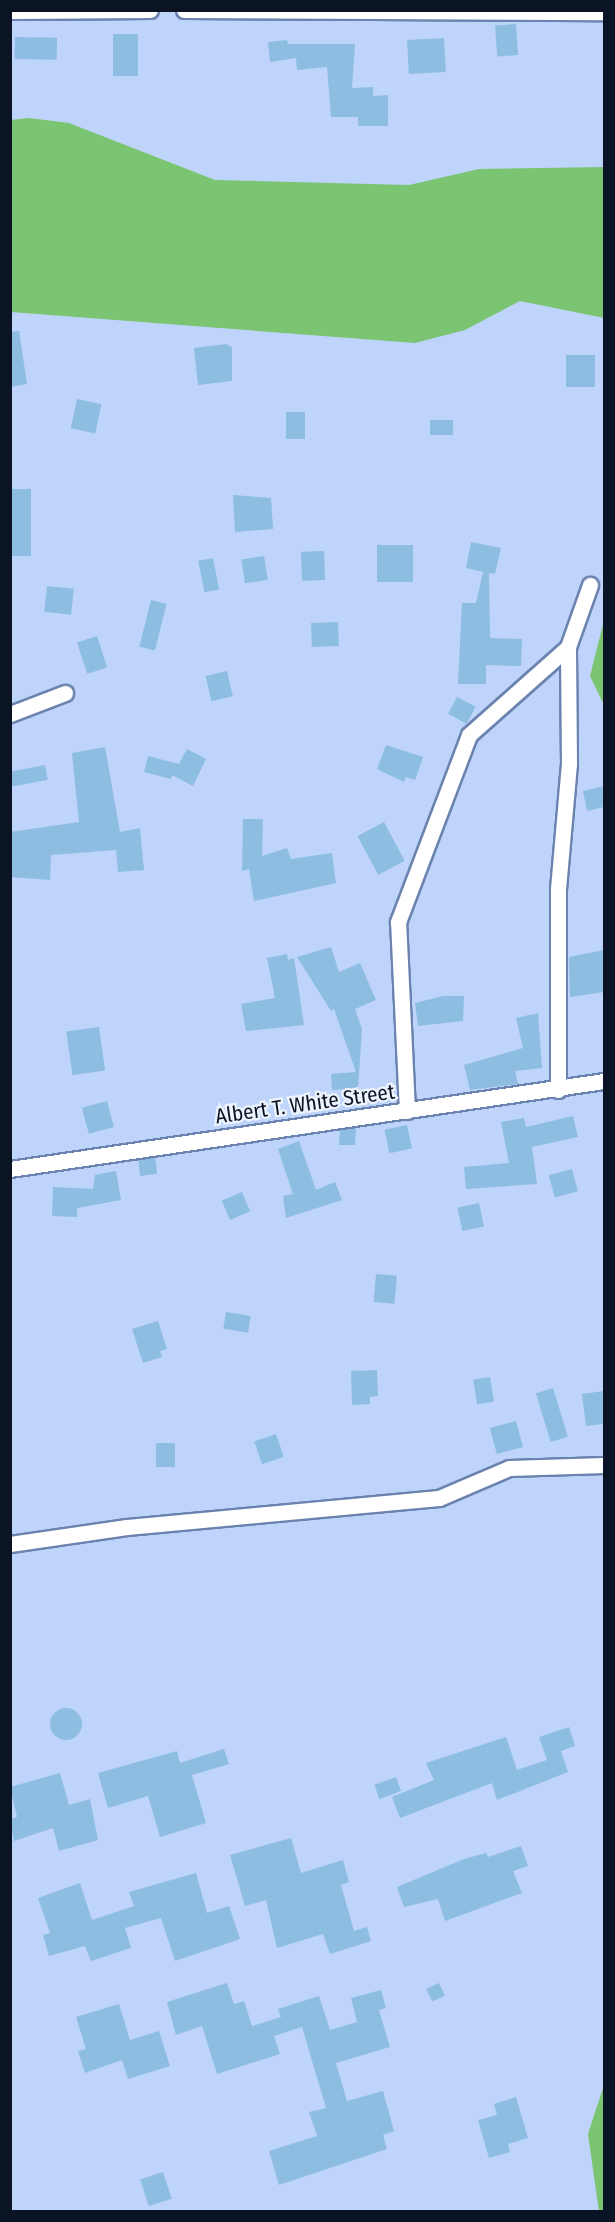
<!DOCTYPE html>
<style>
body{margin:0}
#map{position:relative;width:615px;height:2222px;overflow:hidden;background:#bed4fa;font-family:"Fira Sans Condensed",sans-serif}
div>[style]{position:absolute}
.green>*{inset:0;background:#7bc471}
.building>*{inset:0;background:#8dbde1;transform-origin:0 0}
.round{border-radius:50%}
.roads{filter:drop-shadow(2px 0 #6b83af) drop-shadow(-2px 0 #6b83af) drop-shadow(0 2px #6b83af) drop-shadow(0 -2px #6b83af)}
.minor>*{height:15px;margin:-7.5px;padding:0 7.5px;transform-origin:7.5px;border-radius:7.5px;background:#fff}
span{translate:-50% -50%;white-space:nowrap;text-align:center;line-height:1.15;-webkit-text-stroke:4.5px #eff5fe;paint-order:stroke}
.street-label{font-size:21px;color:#0b1425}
.frame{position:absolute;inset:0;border:12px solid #0b1425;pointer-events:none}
</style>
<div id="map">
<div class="green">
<i style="clip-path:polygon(29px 118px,69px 123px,215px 180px,409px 185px,479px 169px,604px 167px,604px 318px,520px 301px,465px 330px,415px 343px,11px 312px,11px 120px)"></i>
<i style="clip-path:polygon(604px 620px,604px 705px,590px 676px)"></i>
<i style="clip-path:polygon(604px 2085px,604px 2211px,599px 2212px,588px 2134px)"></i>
</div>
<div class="building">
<i style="left:516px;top:24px;width:31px;height:21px;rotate:86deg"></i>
<i style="left:113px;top:34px;width:25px;height:42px"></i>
<i style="left:15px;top:37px;width:42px;height:22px;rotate:1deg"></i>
<i style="left:444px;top:38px;width:34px;height:37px;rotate:87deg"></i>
<i style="clip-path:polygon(287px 40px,288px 44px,355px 44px,352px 88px,373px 87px,373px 96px,388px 95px,388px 126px,358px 126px,358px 117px,331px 117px,327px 67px,297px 70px,296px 58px,270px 62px,268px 42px)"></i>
<i style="clip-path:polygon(19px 331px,27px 384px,10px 387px,10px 332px)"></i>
<i style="clip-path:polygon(226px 344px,232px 347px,232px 381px,198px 385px,194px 348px)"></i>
<i style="left:566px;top:355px;width:29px;height:32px"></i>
<i style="left:77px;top:399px;width:25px;height:30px;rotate:12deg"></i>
<i style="left:286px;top:412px;width:19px;height:27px"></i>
<i style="left:430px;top:420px;width:23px;height:15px"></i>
<i style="left:10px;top:489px;width:21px;height:67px"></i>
<i style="clip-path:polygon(233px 495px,271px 498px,273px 529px,235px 532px)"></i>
<i style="clip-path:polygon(471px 542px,501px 548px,495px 574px,489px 573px,490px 638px,522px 639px,521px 666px,486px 665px,486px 684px,458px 684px,462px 603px,476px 603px,483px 572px,466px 568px)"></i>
<i style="left:377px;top:545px;width:36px;height:37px"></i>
<i style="left:324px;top:551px;width:29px;height:23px;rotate:88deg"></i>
<i style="left:264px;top:556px;width:24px;height:23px;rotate:81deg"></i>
<i style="left:213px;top:558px;width:32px;height:15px;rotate:79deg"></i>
<i style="left:47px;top:586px;width:27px;height:26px;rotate:6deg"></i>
<i style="left:151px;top:600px;width:16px;height:48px;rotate:14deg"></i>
<i style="left:338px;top:622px;width:24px;height:27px;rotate:88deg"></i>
<i style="left:97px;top:636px;width:33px;height:21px;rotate:72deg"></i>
<i style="left:227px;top:671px;width:26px;height:22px;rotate:77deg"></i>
<i style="left:457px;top:697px;width:21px;height:19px;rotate:28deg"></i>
<i style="clip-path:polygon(386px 745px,423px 757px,415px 780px,406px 777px,404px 782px,377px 769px)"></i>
<i style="clip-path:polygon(105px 747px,120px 832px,140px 828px,144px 870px,118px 872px,116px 850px,51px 855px,50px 880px,10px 877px,10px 832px,79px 822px,72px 753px)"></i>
<i style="clip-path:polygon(187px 749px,206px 759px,193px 786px,172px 775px,171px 779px,144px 772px,148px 756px,179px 764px)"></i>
<i style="left:45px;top:765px;width:15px;height:36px;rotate:79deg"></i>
<i style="clip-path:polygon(604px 786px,604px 807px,587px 811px,583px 791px)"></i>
<i style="clip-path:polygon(243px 819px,263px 819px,262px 856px,287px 848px,291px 859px,332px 853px,336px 883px,254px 901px,249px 869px,242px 871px)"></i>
<i style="left:384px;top:822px;width:44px;height:30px;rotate:62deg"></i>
<i style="clip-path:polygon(331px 947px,339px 972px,360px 963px,376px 1000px,355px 1009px,362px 1029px,358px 1088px,332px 1090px,331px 1074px,356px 1072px,334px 1009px,331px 1011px,297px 957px)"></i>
<i style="clip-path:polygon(604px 950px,604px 992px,570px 997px,569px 957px)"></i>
<i style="clip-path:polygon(287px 954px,288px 960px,294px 958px,304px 1025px,246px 1031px,241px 1004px,275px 998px,267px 958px)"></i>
<i style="clip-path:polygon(443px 996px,464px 996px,463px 1021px,418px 1026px,415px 1003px)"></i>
<i style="clip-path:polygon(538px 1013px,542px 1068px,515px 1071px,518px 1084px,470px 1090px,464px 1065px,523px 1048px,516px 1018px)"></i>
<i style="left:99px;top:1027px;width:44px;height:33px;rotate:82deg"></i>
<i style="left:107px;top:1101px;width:27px;height:26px;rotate:75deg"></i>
<i style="clip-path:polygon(573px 1116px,578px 1137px,532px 1147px,537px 1184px,466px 1189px,464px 1167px,509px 1163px,501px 1122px,524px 1118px,526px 1127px)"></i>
<i style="left:407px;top:1125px;width:24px;height:23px;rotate:78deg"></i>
<i style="clip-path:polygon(356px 1128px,355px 1145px,339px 1145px,340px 1130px)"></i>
<i style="clip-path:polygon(299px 1141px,316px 1190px,335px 1182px,342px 1200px,286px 1218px,283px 1196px,293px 1194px,278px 1149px)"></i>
<i style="left:155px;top:1157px;width:17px;height:17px;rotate:83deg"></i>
<i style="left:572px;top:1169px;width:23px;height:24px;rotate:75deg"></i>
<i style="clip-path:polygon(116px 1171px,121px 1200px,77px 1208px,77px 1217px,52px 1216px,53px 1187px,93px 1189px,95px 1175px)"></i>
<i style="left:242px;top:1192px;width:21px;height:22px;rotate:67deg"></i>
<i style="left:479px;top:1203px;width:24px;height:22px;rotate:78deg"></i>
<i style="left:376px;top:1274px;width:21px;height:28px;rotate:5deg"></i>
<i style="left:226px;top:1312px;width:25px;height:17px;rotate:9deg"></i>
<i style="clip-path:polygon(158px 1321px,167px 1349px,160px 1351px,162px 1357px,143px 1363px,132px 1329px)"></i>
<i style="clip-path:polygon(377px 1370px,378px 1396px,370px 1397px,370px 1404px,352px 1405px,351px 1371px)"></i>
<i style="left:490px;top:1377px;width:25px;height:17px;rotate:81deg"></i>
<i style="left:553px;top:1388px;width:51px;height:18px;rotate:73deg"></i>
<i style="clip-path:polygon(604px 1391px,604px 1424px,586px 1426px,582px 1394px)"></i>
<i style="left:516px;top:1421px;width:27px;height:27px;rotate:75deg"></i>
<i style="left:276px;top:1434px;width:24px;height:23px;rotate:71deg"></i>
<i style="left:156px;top:1443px;width:19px;height:24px"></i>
<i class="round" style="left:50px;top:1708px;width:32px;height:32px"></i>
<i style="clip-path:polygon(569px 1727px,575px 1746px,561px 1751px,568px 1772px,497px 1800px,492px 1783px,400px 1818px,392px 1797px,434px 1780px,426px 1763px,506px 1737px,517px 1770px,547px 1760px,539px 1737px)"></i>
<i style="clip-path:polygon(224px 1749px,229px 1764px,192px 1775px,206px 1823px,160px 1837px,148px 1796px,108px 1808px,98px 1773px,177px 1751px,180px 1763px)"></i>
<i style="clip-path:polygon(60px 1773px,69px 1805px,90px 1799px,98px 1840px,59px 1851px,53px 1828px,14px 1841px,10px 1819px,17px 1817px,10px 1787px)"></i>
<i style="left:396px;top:1777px;width:15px;height:23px;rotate:70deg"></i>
<i style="clip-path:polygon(291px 1838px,301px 1873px,343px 1860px,349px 1882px,341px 1885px,354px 1931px,367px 1927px,371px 1941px,330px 1954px,323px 1934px,277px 1948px,266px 1900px,245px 1906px,230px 1855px)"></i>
<i style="clip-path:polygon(521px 1846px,528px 1866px,513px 1871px,522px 1893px,445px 1921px,438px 1899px,404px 1907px,397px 1887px,464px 1859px,486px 1853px,488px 1857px)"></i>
<i style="clip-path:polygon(196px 1873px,207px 1913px,229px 1906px,240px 1939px,175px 1961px,161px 1918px,125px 1928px,131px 1948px,91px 1961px,85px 1946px,49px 1956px,43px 1935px,50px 1933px,38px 1898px,80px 1883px,92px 1920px,134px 1906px,129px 1892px)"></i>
<i style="clip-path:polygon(227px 1983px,234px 2004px,244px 2001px,252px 2026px,281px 2017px,278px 2009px,319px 1996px,330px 2030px,357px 2022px,351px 1998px,381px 1990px,386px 2008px,379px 2010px,390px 2047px,336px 2063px,347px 2101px,383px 2091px,394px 2131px,383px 2135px,387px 2149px,279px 2185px,269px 2151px,317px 2136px,309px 2112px,326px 2108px,302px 2027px,274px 2036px,280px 2054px,217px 2074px,202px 2026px,176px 2035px,167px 2002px)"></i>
<i style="left:439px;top:1983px;width:14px;height:14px;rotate:65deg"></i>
<i style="clip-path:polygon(119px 2004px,130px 2040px,159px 2031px,170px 2066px,128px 2079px,122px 2060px,85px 2073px,78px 2051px,86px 2049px,76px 2017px)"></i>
<i style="clip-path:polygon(516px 2097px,528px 2138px,508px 2144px,510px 2152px,489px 2158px,478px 2120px,497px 2115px,494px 2104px)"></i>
<i style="left:163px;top:2172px;width:28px;height:24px;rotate:72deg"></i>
</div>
<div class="roads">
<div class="minor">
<i style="left:184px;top:10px;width:420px;rotate:0.3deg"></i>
<i style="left:10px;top:11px;width:140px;rotate:-0.4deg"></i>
<i style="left:10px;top:714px;width:59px;rotate:-20.9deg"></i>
<i style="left:558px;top:1090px;width:201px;rotate:-90deg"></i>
<i style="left:558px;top:889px;width:125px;rotate:-85deg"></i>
<i style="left:569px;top:764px;width:117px;rotate:-90.5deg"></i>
<i style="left:568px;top:647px;width:66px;rotate:-70.5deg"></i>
<i style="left:407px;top:1111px;width:189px;rotate:-92.7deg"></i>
<i style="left:398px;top:922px;width:200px;rotate:-69.2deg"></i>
<i style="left:469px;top:735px;width:132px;rotate:-41.6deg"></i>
<i style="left:10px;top:1169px;width:600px;rotate:-8.43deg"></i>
<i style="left:10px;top:1544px;width:118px;rotate:-8.3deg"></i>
<i style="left:127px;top:1527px;width:313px;rotate:-5.3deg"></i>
<i style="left:439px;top:1498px;width:76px;rotate:-23.2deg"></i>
<i style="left:509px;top:1468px;width:95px;rotate:-1.8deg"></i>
</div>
</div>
<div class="street-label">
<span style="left:305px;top:1104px;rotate:-8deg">Albert T. White Street</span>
</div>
<div class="frame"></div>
</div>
